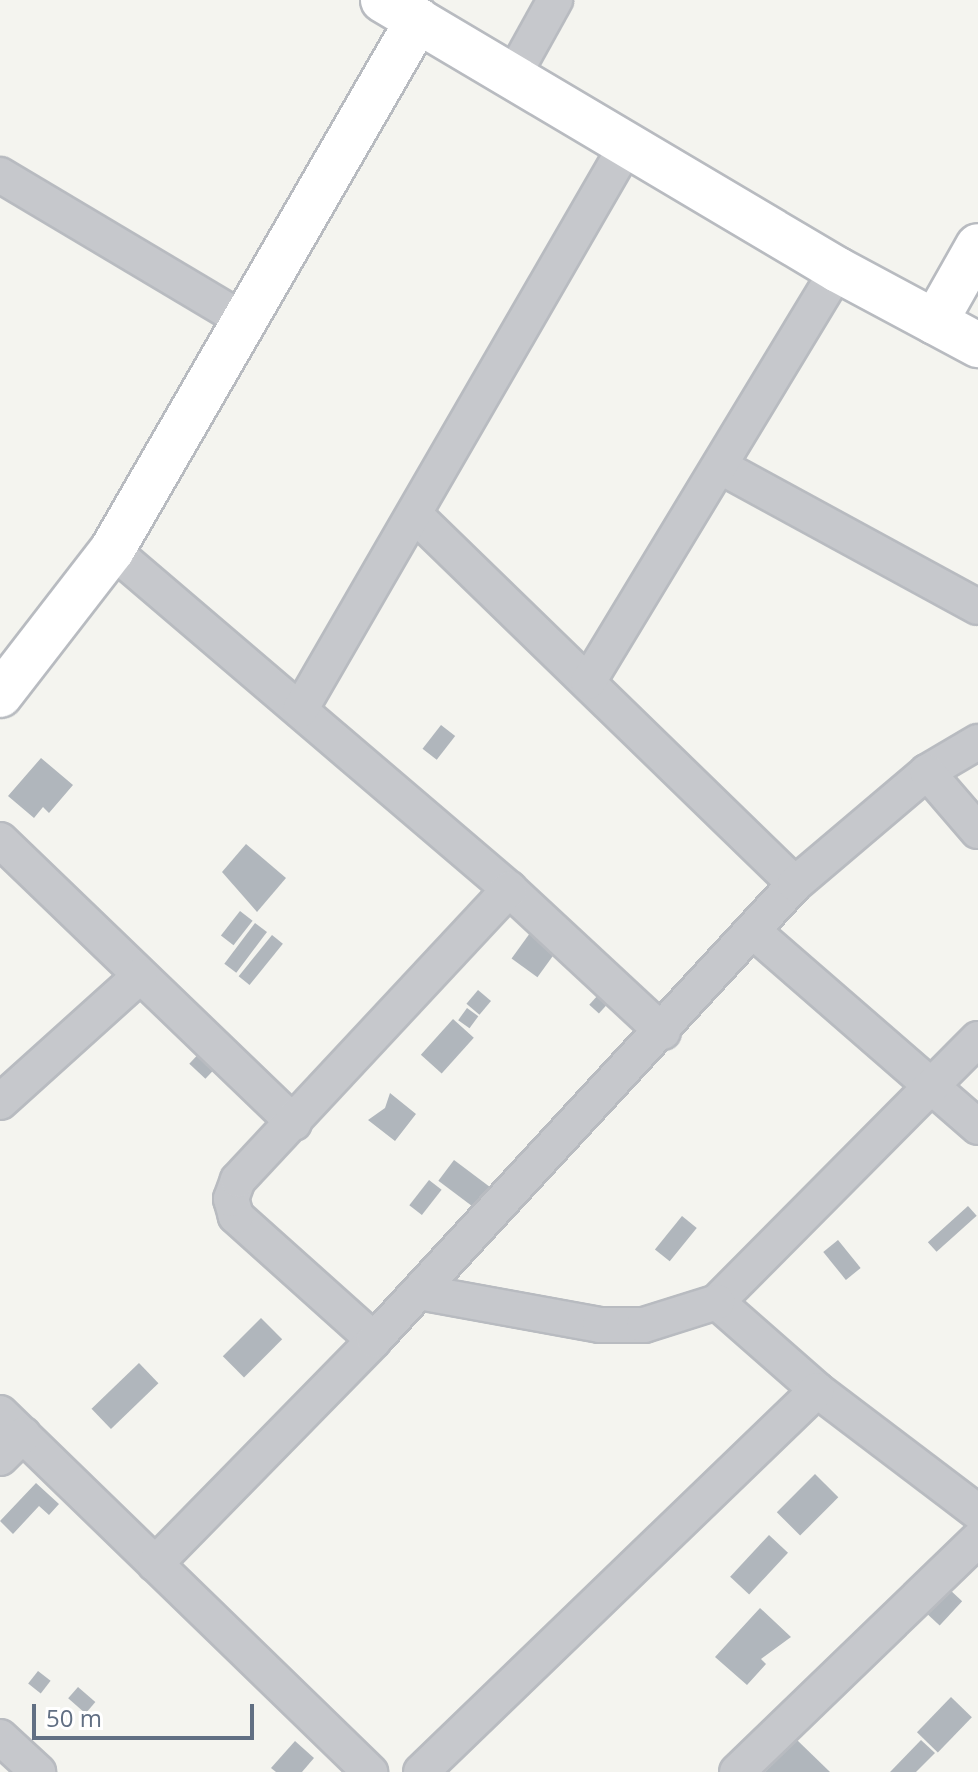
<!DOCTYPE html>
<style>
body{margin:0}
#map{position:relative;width:978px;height:1772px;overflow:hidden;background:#f4f4ef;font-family:"Open Sans",sans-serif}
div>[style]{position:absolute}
.building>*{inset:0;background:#b0b6bc;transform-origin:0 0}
.roads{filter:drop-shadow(2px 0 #b8bbc0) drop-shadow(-2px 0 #b8bbc0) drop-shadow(0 2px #b8bbc0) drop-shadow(0 -2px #b8bbc0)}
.street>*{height:34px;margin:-17px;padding:0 17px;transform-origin:17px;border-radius:17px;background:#c6c8cc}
.secondary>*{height:44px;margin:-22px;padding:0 22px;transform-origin:22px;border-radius:22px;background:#fff}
span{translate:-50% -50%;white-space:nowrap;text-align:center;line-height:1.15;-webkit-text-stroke:8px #fff;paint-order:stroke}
.scale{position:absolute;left:32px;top:1704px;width:222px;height:36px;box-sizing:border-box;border:4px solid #616f83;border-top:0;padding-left:10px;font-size:24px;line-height:28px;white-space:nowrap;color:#616f83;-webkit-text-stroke:6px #fff;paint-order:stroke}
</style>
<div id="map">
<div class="building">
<i style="left:441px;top:725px;width:18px;height:30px;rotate:38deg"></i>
<i style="clip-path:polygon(41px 758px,73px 785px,49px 813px,43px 807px,34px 818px,8px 796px)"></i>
<i style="clip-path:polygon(246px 844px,286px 878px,257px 912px,222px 872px)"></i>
<i style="left:240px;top:911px;width:16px;height:31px;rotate:38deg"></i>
<i style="left:538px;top:922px;width:32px;height:45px;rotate:36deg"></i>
<i style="left:255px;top:923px;width:15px;height:51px;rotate:37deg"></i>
<i style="left:272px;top:935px;width:14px;height:53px;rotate:39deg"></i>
<i style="left:608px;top:984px;width:13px;height:28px;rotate:42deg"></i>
<i style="left:478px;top:990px;width:17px;height:18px;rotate:40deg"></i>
<i style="left:467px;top:1008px;width:14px;height:15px;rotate:36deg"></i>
<i style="left:453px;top:1019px;width:28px;height:48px;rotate:42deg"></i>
<i style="left:205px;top:1047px;width:22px;height:23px;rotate:43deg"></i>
<i style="clip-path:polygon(390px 1093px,416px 1114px,395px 1141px,368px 1120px,385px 1108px)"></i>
<i style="left:454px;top:1160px;width:45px;height:26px;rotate:37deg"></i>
<i style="left:429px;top:1180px;width:16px;height:32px;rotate:38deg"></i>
<i style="left:968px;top:1206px;width:13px;height:54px;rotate:48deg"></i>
<i style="left:682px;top:1216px;width:19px;height:43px;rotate:39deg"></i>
<i style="left:838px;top:1240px;width:36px;height:19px;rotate:51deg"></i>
<i style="left:261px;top:1318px;width:30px;height:54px;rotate:45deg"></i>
<i style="left:139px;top:1363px;width:28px;height:66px;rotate:46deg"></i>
<i style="left:815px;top:1474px;width:33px;height:54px;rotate:45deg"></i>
<i style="clip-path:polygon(36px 1483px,59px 1504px,49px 1515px,39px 1506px,13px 1534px,0 1521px)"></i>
<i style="left:769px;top:1535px;width:26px;height:57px;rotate:43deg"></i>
<i style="left:949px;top:1589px;width:18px;height:33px;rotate:43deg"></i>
<i style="clip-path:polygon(760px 1608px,791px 1637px,761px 1659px,766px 1664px,747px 1685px,715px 1657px)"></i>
<i style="left:38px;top:1671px;width:16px;height:16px;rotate:38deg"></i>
<i style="left:78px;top:1687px;width:23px;height:15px;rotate:41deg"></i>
<i style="left:951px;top:1697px;width:29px;height:49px;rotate:44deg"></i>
<i style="clip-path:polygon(797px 1740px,830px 1772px,765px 1772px)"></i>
<i style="clip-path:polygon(921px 1740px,935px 1753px,916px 1772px,890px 1772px)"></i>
<i style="clip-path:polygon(295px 1741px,314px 1758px,302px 1772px,276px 1772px,271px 1768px)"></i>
</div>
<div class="roads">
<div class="street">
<i style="left:514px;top:74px;width:85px;rotate:-61deg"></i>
<i style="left:0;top:175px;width:289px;rotate:30.8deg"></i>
<i style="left:723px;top:468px;width:290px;rotate:28.6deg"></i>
<i style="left:416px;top:516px;width:528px;rotate:44.16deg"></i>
<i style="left:112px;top:550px;width:522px;rotate:40.49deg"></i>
<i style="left:509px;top:889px;width:210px;rotate:42.9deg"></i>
<i style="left:588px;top:682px;width:482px;rotate:-58.8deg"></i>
<i style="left:300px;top:710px;width:655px;rotate:-59.95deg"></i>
<i style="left:927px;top:772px;width:59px;rotate:-30.5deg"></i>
<i style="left:0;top:840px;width:408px;rotate:43.9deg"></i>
<i style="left:754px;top:932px;width:297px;rotate:41deg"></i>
<i style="left:978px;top:1039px;width:371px;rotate:134.8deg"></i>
<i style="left:717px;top:1302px;width:133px;rotate:41.3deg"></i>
<i style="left:817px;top:1390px;width:202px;rotate:37.2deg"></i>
<i style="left:0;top:1102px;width:188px;rotate:-42deg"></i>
<i style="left:419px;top:1292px;width:184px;rotate:10.3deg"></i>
<i style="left:600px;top:1325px;width:44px"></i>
<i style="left:644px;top:1325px;width:77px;rotate:-17.5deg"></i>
<i style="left:374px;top:1340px;width:186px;rotate:-138.1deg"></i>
<i style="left:236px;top:1216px;width:18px;rotate:-106deg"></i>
<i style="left:231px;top:1199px;width:20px;rotate:-70deg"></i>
<i style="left:238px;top:1180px;width:398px;rotate:-47deg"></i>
<i style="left:0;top:1413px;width:516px;rotate:44.14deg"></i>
<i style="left:0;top:1458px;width:33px;rotate:-45deg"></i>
<i style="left:155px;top:1564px;width:313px;rotate:-45.6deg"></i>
<i style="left:374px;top:1340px;width:621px;rotate:-47.29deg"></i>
<i style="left:795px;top:884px;width:173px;rotate:-40.3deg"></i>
<i style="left:927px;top:772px;width:78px;rotate:49.2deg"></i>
<i style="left:0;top:1737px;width:52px;rotate:42.6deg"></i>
<i style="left:421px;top:1772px;width:550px;rotate:-43.97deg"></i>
<i style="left:737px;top:1772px;width:335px;rotate:-44deg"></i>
</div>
<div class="secondary">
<i style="left:383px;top:0;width:529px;rotate:30.69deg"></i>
<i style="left:838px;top:270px;width:159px;rotate:28.2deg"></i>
<i style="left:935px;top:322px;width:87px;rotate:-60.5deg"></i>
<i style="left:0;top:695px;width:183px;rotate:-52.3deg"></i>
<i style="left:112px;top:550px;width:612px;rotate:-60deg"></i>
</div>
</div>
<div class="scale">50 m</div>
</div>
